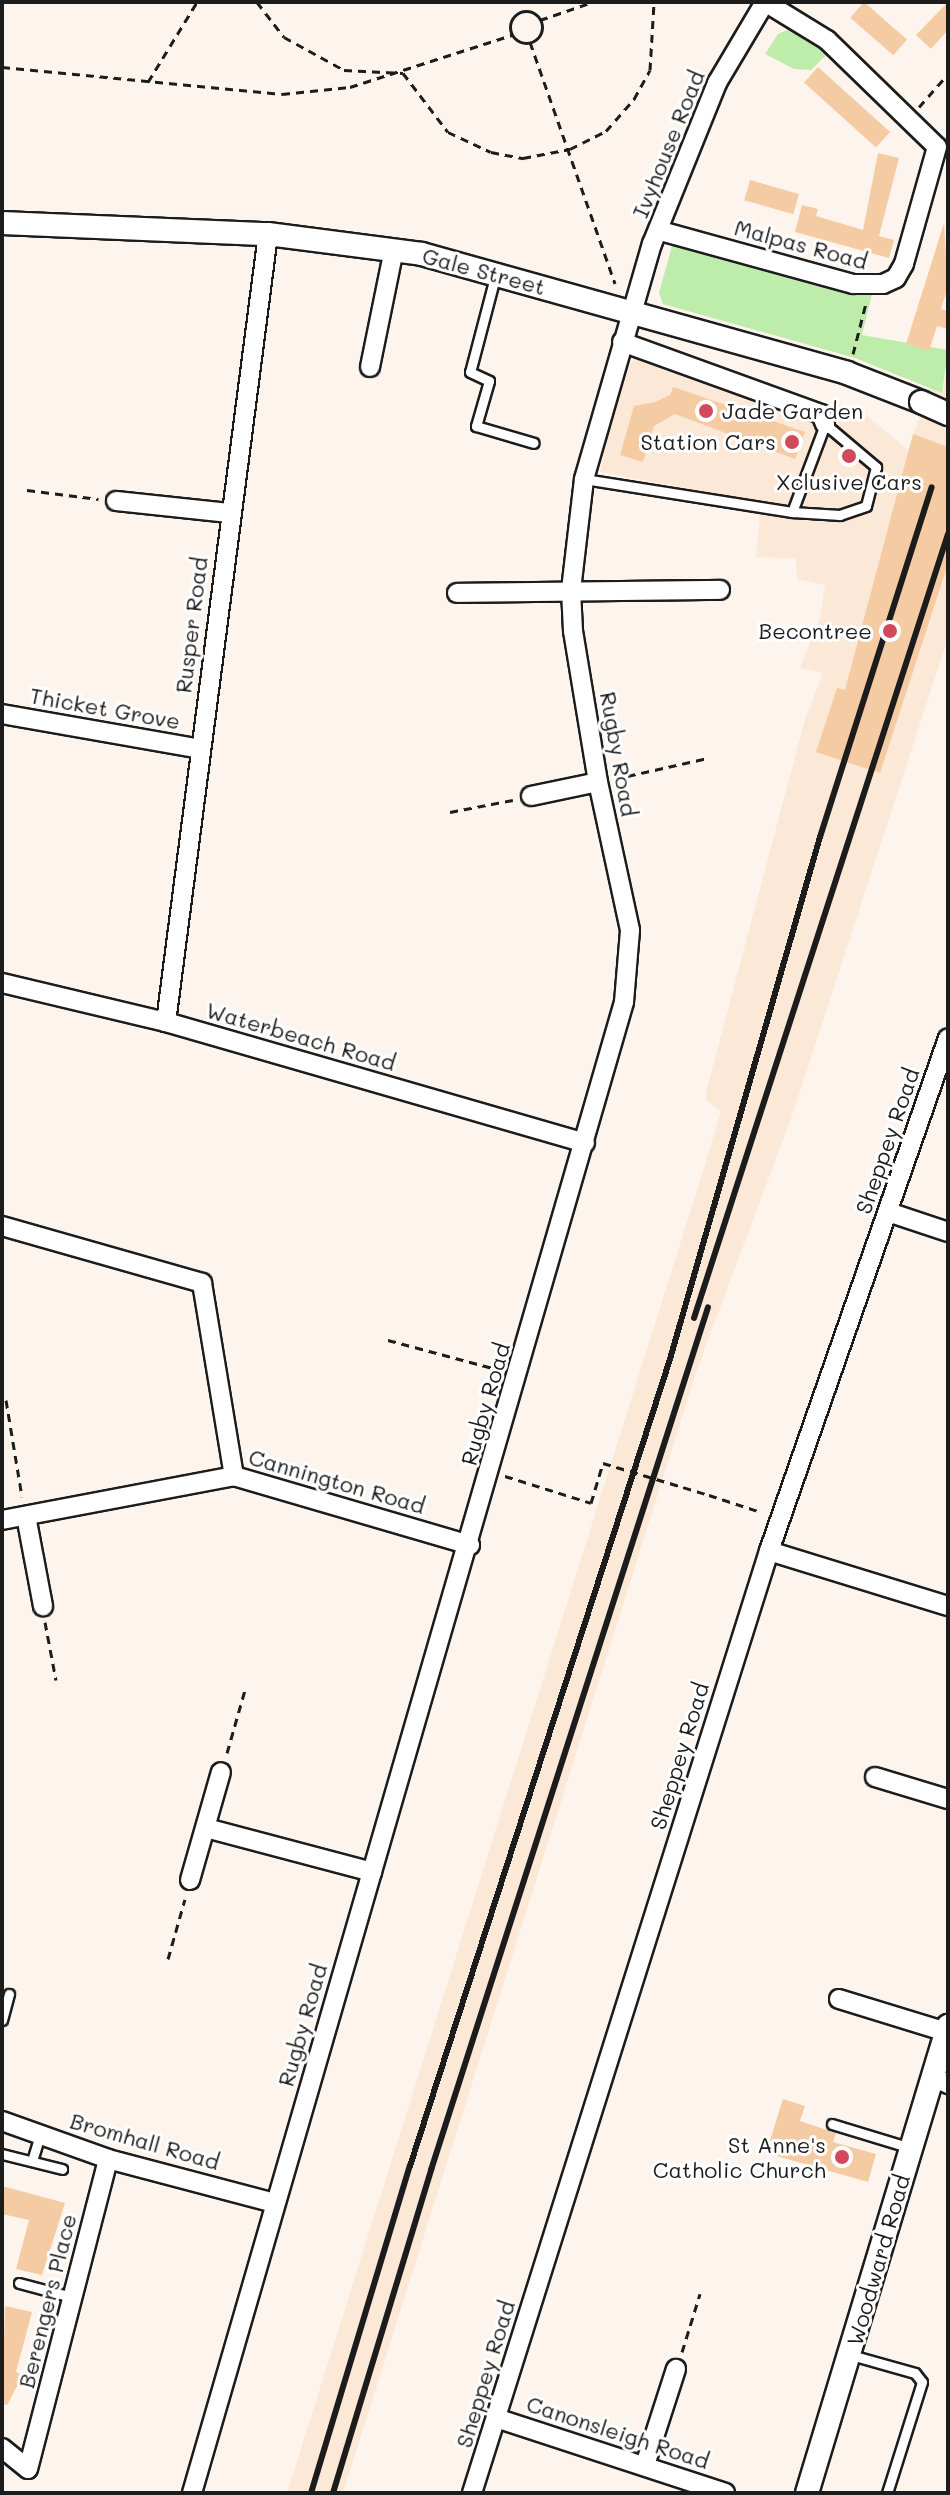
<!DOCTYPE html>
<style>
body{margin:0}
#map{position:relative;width:950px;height:2495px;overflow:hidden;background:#fdf5ed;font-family:Mali,sans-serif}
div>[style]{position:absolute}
.built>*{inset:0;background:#fbe8d7}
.green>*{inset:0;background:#beecaa}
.building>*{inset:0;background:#f5cba4;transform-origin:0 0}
.path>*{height:3px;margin-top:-1.5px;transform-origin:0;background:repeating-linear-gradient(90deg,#1c1c1c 0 8px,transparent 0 14px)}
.path>.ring{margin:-1.5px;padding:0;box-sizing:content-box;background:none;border:3px solid #1c1c1c;border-radius:50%}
.roads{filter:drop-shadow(2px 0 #1c1c1c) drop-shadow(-2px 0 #1c1c1c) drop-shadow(0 2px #1c1c1c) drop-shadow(0 -2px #1c1c1c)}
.service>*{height:9px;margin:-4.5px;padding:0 4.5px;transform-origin:4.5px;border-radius:4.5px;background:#fff}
.minor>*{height:18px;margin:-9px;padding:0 9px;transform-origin:9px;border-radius:9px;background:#fff}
.tertiary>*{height:22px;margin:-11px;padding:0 11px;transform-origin:11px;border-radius:11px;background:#fff}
.rail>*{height:6px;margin:-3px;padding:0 3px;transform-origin:3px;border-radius:3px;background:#1c1c1c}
.path-bridge>*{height:3px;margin-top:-1.5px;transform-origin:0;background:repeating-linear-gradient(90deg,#1c1c1c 0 8px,transparent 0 14px)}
.bridges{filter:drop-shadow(2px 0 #1c1c1c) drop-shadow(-2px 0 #1c1c1c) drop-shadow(0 2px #1c1c1c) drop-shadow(0 -2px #1c1c1c)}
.tertiary-bridge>*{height:22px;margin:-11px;padding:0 11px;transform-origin:11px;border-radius:11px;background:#fff}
.dots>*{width:22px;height:22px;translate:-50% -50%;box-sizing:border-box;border:4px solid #fff;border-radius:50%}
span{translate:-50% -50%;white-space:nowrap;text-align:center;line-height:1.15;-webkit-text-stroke:6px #fff;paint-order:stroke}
.street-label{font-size:22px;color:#1c1c1c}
.poi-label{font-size:22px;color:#1c1c1c}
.left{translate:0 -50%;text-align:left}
.right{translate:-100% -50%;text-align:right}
.frame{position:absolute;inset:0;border:4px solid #1c1c1c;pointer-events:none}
</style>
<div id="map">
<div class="built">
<i style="clip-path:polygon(636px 359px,654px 360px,812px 419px,837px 403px,865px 414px,908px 450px,930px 388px,942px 393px,948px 367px,948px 638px,792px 1116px,698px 1367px,343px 2493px,287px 2493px,703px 1171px,721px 1111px,706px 1100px,706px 1092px,805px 719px,823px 673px,800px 668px,820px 617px,825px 585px,797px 579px,796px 559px,756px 557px,761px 502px,600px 472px,623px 368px)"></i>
</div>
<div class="green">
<i style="clip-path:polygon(789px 29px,827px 54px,811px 70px,794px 69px,765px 54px,778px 34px)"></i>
<i style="clip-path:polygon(687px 243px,872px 294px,862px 335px,948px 350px,942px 393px,855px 358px,663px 304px,659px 293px,672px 246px)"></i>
</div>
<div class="building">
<i style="left:864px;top:2px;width:57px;height:21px;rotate:41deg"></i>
<i style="clip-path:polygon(948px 2px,948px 30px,931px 49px,916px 35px)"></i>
<i style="left:818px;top:67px;width:97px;height:21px;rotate:42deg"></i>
<i style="clip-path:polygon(878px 153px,899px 158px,879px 236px,894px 240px,889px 258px,795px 232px,802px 205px,818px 209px,816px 216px,863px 230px)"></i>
<i style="left:750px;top:180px;width:51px;height:21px;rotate:16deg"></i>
<i style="clip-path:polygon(944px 223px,948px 287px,941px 309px,948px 311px,948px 329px,937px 326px,929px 351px,906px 344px)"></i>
<i style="clip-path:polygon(673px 387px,805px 432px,795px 459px,675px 414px,654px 426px,643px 462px,620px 455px,634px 406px,655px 402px,670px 395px)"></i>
<i style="clip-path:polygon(913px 434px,948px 447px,948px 564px,880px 773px,816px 752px,837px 688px,845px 690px)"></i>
<i style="clip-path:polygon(783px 2099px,805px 2106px,800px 2121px,836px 2133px,833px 2142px,876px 2154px,868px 2182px,766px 2153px)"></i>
<i style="clip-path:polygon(2px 2186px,65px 2203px,42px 2275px,16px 2269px,29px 2220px,2px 2214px)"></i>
<i style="clip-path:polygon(5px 2306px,32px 2312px,16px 2372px,23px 2375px,7px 2405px,2px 2404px)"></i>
</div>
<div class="path">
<i style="left:257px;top:2px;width:44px;rotate:52.4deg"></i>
<i style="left:284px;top:37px;width:68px;rotate:28.8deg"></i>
<i style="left:344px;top:70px;width:59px;rotate:2.9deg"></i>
<i style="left:403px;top:73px;width:74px;rotate:52.7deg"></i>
<i style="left:448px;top:132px;width:47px;rotate:24.9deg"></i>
<i style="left:491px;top:152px;width:33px;rotate:11deg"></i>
<i style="left:523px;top:158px;width:48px;rotate:-10.8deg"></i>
<i style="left:570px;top:149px;width:40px;rotate:-26.6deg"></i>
<i style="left:606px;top:131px;width:43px;rotate:-48.8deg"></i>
<i style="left:634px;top:99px;width:33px;rotate:-61deg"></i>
<i style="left:650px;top:70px;width:68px;rotate:-86.6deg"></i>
<i class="ring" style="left:510px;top:11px;width:29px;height:29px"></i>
<i style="left:540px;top:20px;width:56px;rotate:-18.8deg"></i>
<i style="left:530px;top:42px;width:256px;rotate:70.6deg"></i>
<i style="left:2px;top:67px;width:281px;rotate:5.5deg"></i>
<i style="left:282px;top:94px;width:68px;rotate:-5.9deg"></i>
<i style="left:350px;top:87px;width:170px;rotate:-17.8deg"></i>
<i style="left:148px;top:82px;width:94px;rotate:-58.5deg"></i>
<i style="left:919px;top:107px;width:44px;rotate:-48.7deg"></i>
<i style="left:853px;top:354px;width:53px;rotate:-75.7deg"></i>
<i style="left:27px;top:490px;width:72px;rotate:7.2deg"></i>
<i style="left:614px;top:779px;width:96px;rotate:-12.6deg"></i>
<i style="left:450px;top:812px;width:64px;rotate:-10.8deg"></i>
<i style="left:388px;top:1340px;width:116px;rotate:15deg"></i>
<i style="left:6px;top:1400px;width:98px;rotate:80.6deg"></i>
<i style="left:505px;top:1476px;width:90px;rotate:17.4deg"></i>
<i style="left:591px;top:1503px;width:42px;rotate:-73.3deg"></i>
<i style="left:709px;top:1495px;width:55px;rotate:18.1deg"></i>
<i style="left:45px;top:1622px;width:59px;rotate:79.3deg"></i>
<i style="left:227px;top:1753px;width:66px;rotate:-74.1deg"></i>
<i style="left:168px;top:1959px;width:62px;rotate:-74.2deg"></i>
<i style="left:682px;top:2352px;width:61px;rotate:-72.8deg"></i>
</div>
<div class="roads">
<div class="service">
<i style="left:495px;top:277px;width:98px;rotate:104.7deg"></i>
<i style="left:470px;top:372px;width:21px;rotate:25deg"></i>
<i style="left:489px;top:381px;width:47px;rotate:106.1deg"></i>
<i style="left:476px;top:426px;width:60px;rotate:16.3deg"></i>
<i style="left:584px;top:479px;width:211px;rotate:9deg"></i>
<i style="left:792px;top:512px;width:94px;rotate:-69.4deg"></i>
<i style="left:825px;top:424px;width:67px;rotate:40.1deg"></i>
<i style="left:876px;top:467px;width:40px;rotate:104.4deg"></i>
<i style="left:866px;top:506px;width:28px;rotate:161deg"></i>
<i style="left:840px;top:515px;width:48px;rotate:-176.4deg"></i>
<i style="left:2px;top:2020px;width:27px;rotate:-75deg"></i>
<i style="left:832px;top:2124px;width:83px;rotate:16.9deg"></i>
<i style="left:2px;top:2154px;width:62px;rotate:14deg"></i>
<i style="left:32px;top:2161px;width:27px;rotate:-73deg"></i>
<i style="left:19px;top:2283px;width:55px;rotate:14.8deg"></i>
<i style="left:851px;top:2355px;width:66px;rotate:15.7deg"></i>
<i style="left:915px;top:2373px;width:11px;rotate:52deg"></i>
<i style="left:922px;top:2382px;width:116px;rotate:107.5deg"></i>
</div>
<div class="minor">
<i style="left:622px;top:342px;width:212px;rotate:19.9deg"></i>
<i style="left:821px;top:414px;width:11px;rotate:68deg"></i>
<i style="left:370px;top:367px;width:120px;rotate:-78.5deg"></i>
<i style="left:116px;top:501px;width:114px;rotate:6.1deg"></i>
<i style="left:457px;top:593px;width:263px;rotate:-0.7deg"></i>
<i style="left:2px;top:714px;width:201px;rotate:10deg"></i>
<i style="left:531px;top:796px;width:68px;rotate:-11.8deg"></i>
<i style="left:2px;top:983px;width:169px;rotate:13.4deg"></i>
<i style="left:166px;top:1022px;width:436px;rotate:16.1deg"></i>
<i style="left:166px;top:1022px;width:795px;rotate:-82.62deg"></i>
<i style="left:888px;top:1212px;width:63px;rotate:18.4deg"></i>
<i style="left:2px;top:1226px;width:208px;rotate:15.9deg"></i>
<i style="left:202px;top:1283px;width:196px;rotate:80.6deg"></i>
<i style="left:26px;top:1516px;width:92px;rotate:79.3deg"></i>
<i style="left:2px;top:1520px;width:236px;rotate:-10.7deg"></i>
<i style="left:234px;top:1476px;width:246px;rotate:16.3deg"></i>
<i style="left:769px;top:1551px;width:187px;rotate:17.1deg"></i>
<i style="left:875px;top:1777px;width:76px;rotate:16.8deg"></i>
<i style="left:206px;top:1828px;width:172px;rotate:14.8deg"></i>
<i style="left:190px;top:1880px;width:112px;rotate:-74deg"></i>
<i style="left:839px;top:1999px;width:112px;rotate:17.1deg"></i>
<i style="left:933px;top:2077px;width:17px;rotate:25deg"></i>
<i style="left:2px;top:2121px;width:113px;rotate:19.7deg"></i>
<i style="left:108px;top:2159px;width:173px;rotate:14.8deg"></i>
<i style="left:496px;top:2418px;width:241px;rotate:18.1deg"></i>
<i style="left:2px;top:2448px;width:33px;rotate:39deg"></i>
<i style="left:28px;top:2469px;width:320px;rotate:-75.5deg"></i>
<i style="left:645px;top:2465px;width:101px;rotate:-72.1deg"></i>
<i style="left:192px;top:2493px;width:1552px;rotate:-73.84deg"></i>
<i style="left:624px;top:1002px;width:72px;rotate:-85.2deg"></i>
<i style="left:630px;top:930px;width:151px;rotate:-102.2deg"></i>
<i style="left:598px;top:782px;width:153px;rotate:-99.4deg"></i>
<i style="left:573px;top:631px;width:41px;rotate:-92.8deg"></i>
<i style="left:571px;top:590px;width:112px;rotate:-83.3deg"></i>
<i style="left:584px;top:479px;width:245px;rotate:-73.9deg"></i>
<i style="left:652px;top:244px;width:174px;rotate:-68deg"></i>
<i style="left:717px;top:83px;width:94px;rotate:-59.3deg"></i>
<i style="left:765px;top:2px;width:73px;rotate:31.5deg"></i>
<i style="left:827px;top:40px;width:153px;rotate:44.2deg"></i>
<i style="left:937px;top:147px;width:122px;rotate:105.8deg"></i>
<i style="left:904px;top:264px;width:16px;rotate:120deg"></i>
<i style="left:896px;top:278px;width:14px;rotate:155deg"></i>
<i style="left:883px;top:284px;width:30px;rotate:180deg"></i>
<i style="left:853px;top:284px;width:200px;rotate:-164.6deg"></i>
<i style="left:472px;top:2493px;width:988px;rotate:-72.5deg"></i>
<i style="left:769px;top:1551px;width:543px;rotate:-70.76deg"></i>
</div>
<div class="tertiary">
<i style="left:2px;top:223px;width:266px;rotate:2.4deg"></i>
<i style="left:268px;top:234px;width:155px;rotate:7.4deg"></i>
<i style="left:422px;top:254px;width:441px;rotate:15.6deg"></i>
<i style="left:847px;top:373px;width:79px;rotate:21.4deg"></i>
<i style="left:807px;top:2493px;width:488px;rotate:-73.2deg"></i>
</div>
</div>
<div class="rail">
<i style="left:694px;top:1318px;width:824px;rotate:-72.05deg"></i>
<i style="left:311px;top:2493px;width:342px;rotate:-73.2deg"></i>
<i style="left:410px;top:2166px;width:848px;rotate:-72.14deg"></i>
<i style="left:670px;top:1359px;width:543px;rotate:-73.97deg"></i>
<i style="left:820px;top:837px;width:367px;rotate:-72.3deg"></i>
<i style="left:333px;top:2493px;width:338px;rotate:-73.1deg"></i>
<i style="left:431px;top:2170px;width:906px;rotate:-72.2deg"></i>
</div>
<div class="path-bridge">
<i style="left:603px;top:1463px;width:111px;rotate:16.8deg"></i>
</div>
<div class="bridges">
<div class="tertiary-bridge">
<i style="left:921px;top:402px;width:30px;rotate:24deg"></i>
</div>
</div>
<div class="dots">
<i style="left:706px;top:411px;background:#d1495b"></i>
<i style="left:792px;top:442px;background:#d1495b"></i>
<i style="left:849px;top:456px;background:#d1495b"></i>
<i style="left:890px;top:631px;background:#d1495b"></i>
<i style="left:842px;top:2157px;background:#d1495b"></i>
</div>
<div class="street-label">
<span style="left:668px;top:144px;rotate:-68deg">Ivyhouse Road</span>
<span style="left:801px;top:244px;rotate:15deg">Malpas Road</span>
<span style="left:484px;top:271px;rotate:15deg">Gale Street</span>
<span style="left:191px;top:625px;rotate:-83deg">Rusper Road</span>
<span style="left:105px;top:708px;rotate:10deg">Thicket Grove</span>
<span style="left:619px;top:754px;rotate:80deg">Rugby Road</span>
<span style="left:301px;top:1036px;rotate:16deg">Waterbeach Road</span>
<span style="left:887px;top:1141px;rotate:-71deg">Sheppey Road</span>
<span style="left:485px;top:1404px;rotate:-74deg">Rugby Road</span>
<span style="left:337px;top:1481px;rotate:16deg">Cannington Road</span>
<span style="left:679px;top:1756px;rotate:-73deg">Sheppey Road</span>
<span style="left:302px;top:2025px;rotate:-74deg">Rugby Road</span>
<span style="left:145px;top:2141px;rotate:16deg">Bromhall Road</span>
<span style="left:878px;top:2260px;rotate:-74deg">Woodward Road</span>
<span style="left:47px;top:2301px;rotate:-76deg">Berengers Place</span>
<span style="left:485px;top:2374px;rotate:-73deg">Sheppey Road</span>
<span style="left:618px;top:2432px;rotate:18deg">Canonsleigh Road</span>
</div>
<div class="poi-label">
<span class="left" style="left:722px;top:411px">Jade Garden</span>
<span class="right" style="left:776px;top:442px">Station Cars</span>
<span style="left:849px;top:482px">Xclusive Cars</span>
<span class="right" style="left:872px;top:631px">Becontree</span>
<span class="right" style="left:826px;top:2157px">St Anne's<br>Catholic Church</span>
</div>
<div class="frame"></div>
</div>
